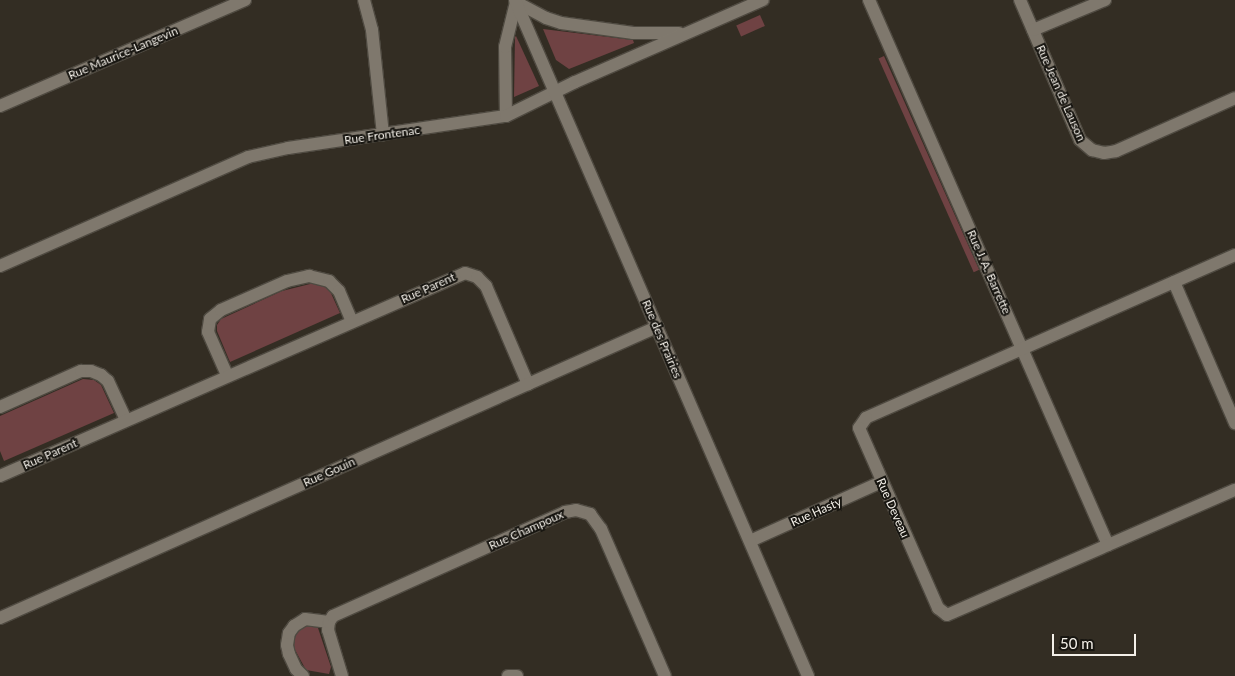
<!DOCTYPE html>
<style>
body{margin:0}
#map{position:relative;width:1235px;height:676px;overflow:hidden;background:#332d23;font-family:Lato,sans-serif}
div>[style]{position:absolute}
.green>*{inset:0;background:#6f4243;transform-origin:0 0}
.roads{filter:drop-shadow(1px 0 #4f4a41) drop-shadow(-1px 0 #4f4a41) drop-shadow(0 1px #4f4a41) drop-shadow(0 -1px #4f4a41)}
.street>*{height:12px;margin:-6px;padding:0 6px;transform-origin:6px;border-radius:6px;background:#7f786d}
.secondary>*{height:12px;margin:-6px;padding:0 6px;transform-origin:6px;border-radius:6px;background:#7f786d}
span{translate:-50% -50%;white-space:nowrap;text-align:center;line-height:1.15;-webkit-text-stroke:4px #181611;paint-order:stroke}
.street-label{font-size:12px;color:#f4f0e9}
.scale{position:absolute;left:1052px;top:634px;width:84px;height:22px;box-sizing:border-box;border:2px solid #f4f0e9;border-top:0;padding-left:6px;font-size:15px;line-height:18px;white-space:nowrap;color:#f4f0e9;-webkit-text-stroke:4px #181611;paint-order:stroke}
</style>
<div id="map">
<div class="green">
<i style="left:760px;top:15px;width:12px;height:26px;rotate:66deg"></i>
<i style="clip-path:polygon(543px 29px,633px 40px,634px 43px,569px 69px,556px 60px)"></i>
<i style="clip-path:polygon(516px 36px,539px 86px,514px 97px,515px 37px)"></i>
<i style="left:884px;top:56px;width:234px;height:6px;rotate:66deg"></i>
<i style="clip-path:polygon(314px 283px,322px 285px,330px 291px,340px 313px,230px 362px,217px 331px,217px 325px,221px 319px,282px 291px)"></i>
<i style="clip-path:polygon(83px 379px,94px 380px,101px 385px,114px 413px,4px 461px,0 451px,0 416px)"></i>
<i style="clip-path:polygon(313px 625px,318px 628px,331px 667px,329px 674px,306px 670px,294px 648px,294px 638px,298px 631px,305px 626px)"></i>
</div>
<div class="roads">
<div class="street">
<i style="left:364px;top:0;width:31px;rotate:75deg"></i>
<i style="left:372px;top:30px;width:105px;rotate:84deg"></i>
<i style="left:869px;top:0;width:595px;rotate:66.32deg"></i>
<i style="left:1020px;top:0;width:152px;rotate:66.8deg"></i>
<i style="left:1080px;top:140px;width:16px;rotate:40deg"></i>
<i style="left:1092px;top:150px;width:12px;rotate:14deg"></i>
<i style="left:1104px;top:153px;width:12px;rotate:-9deg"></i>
<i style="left:1116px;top:151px;width:130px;rotate:-24deg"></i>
<i style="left:1033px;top:30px;width:78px;rotate:-22.6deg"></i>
<i style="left:0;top:106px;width:267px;rotate:-23.4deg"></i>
<i style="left:506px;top:116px;width:69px;rotate:-90.8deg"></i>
<i style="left:505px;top:47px;width:46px;rotate:-76.3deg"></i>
<i style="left:516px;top:2px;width:34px;rotate:28deg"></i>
<i style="left:546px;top:18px;width:16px;rotate:18deg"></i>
<i style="left:561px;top:23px;width:73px;rotate:7.9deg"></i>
<i style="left:633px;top:33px;width:46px"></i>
<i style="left:1235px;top:255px;width:403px;rotate:156.2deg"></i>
<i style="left:866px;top:418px;width:12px;rotate:125deg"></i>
<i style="left:859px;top:428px;width:197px;rotate:66.3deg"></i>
<i style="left:938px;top:608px;width:11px;rotate:38deg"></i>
<i style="left:947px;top:615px;width:314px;rotate:-23.5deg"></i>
<i style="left:0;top:266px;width:271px;rotate:-23.7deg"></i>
<i style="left:248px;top:157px;width:41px;rotate:-12.7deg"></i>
<i style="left:288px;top:148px;width:220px;rotate:-8.4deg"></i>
<i style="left:506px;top:116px;width:77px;rotate:-26.2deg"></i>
<i style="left:575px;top:82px;width:205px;rotate:-23.6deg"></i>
<i style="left:1174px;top:282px;width:154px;rotate:66.6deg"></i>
<i style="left:227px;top:375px;width:47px;rotate:-113.8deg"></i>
<i style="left:208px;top:332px;width:13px;rotate:-81deg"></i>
<i style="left:210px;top:319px;width:14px;rotate:-39deg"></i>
<i style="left:221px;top:310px;width:72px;rotate:-23.7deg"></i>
<i style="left:287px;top:281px;width:23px;rotate:-13deg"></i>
<i style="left:309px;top:276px;width:21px;rotate:14deg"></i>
<i style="left:329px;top:281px;width:14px;rotate:45deg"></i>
<i style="left:339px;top:291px;width:33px;rotate:67deg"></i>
<i style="left:0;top:407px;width:89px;rotate:-24deg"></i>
<i style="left:81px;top:371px;width:10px"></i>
<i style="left:91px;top:371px;width:11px;rotate:22deg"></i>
<i style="left:101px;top:375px;width:9px;rotate:41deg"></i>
<i style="left:108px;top:381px;width:43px;rotate:65.2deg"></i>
<i style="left:0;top:476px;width:507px;rotate:-23.58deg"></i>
<i style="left:465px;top:273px;width:13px;rotate:18deg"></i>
<i style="left:477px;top:277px;width:13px;rotate:45deg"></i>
<i style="left:486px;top:286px;width:107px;rotate:66.8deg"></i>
<i style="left:750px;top:541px;width:144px;rotate:-24.2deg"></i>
<i style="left:0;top:618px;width:719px;rotate:-23.89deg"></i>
<i style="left:303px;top:676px;width:10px;rotate:-135deg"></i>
<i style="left:296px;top:669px;width:17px;rotate:-115deg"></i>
<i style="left:289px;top:654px;width:9px;rotate:-103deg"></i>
<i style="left:287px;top:645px;width:12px;rotate:-81deg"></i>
<i style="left:289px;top:633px;width:9px;rotate:-54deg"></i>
<i style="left:294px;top:626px;width:13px;rotate:-32deg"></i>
<i style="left:305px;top:619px;width:24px;rotate:7deg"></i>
<i style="left:342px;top:676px;width:48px;rotate:-106.9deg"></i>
<i style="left:328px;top:630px;width:8px;rotate:-83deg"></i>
<i style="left:329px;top:622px;width:7px;rotate:-56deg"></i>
<i style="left:333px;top:616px;width:254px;rotate:-24.1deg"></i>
<i style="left:565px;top:512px;width:11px;rotate:-10deg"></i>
<i style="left:576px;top:510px;width:15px;rotate:16deg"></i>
<i style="left:590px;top:514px;width:19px;rotate:54deg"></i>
<i style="left:601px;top:529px;width:160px;rotate:66.5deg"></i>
<i style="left:508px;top:676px;width:9px"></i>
</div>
<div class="secondary">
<i style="left:515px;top:0;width:737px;rotate:66.57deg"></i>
</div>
</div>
<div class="street-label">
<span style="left:123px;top:53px;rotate:-23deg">Rue Maurice-Langevin</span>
<span style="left:1061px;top:93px;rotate:66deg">Rue Jean de Lauson</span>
<span style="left:382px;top:135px;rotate:-8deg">Rue Frontenac</span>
<span style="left:989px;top:272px;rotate:66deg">Rue J. A. Barrette</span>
<span style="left:428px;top:288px;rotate:-24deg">Rue Parent</span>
<span style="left:662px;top:339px;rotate:67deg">Rue des Prairies</span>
<span style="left:50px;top:454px;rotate:-24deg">Rue Parent</span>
<span style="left:329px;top:472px;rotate:-24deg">Rue Gouin</span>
<span style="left:893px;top:508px;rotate:66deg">Rue Deveau</span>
<span style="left:816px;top:512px;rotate:-24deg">Rue Hasty</span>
<span style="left:526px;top:530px;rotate:-24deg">Rue Champoux</span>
</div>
<div class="scale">50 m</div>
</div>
